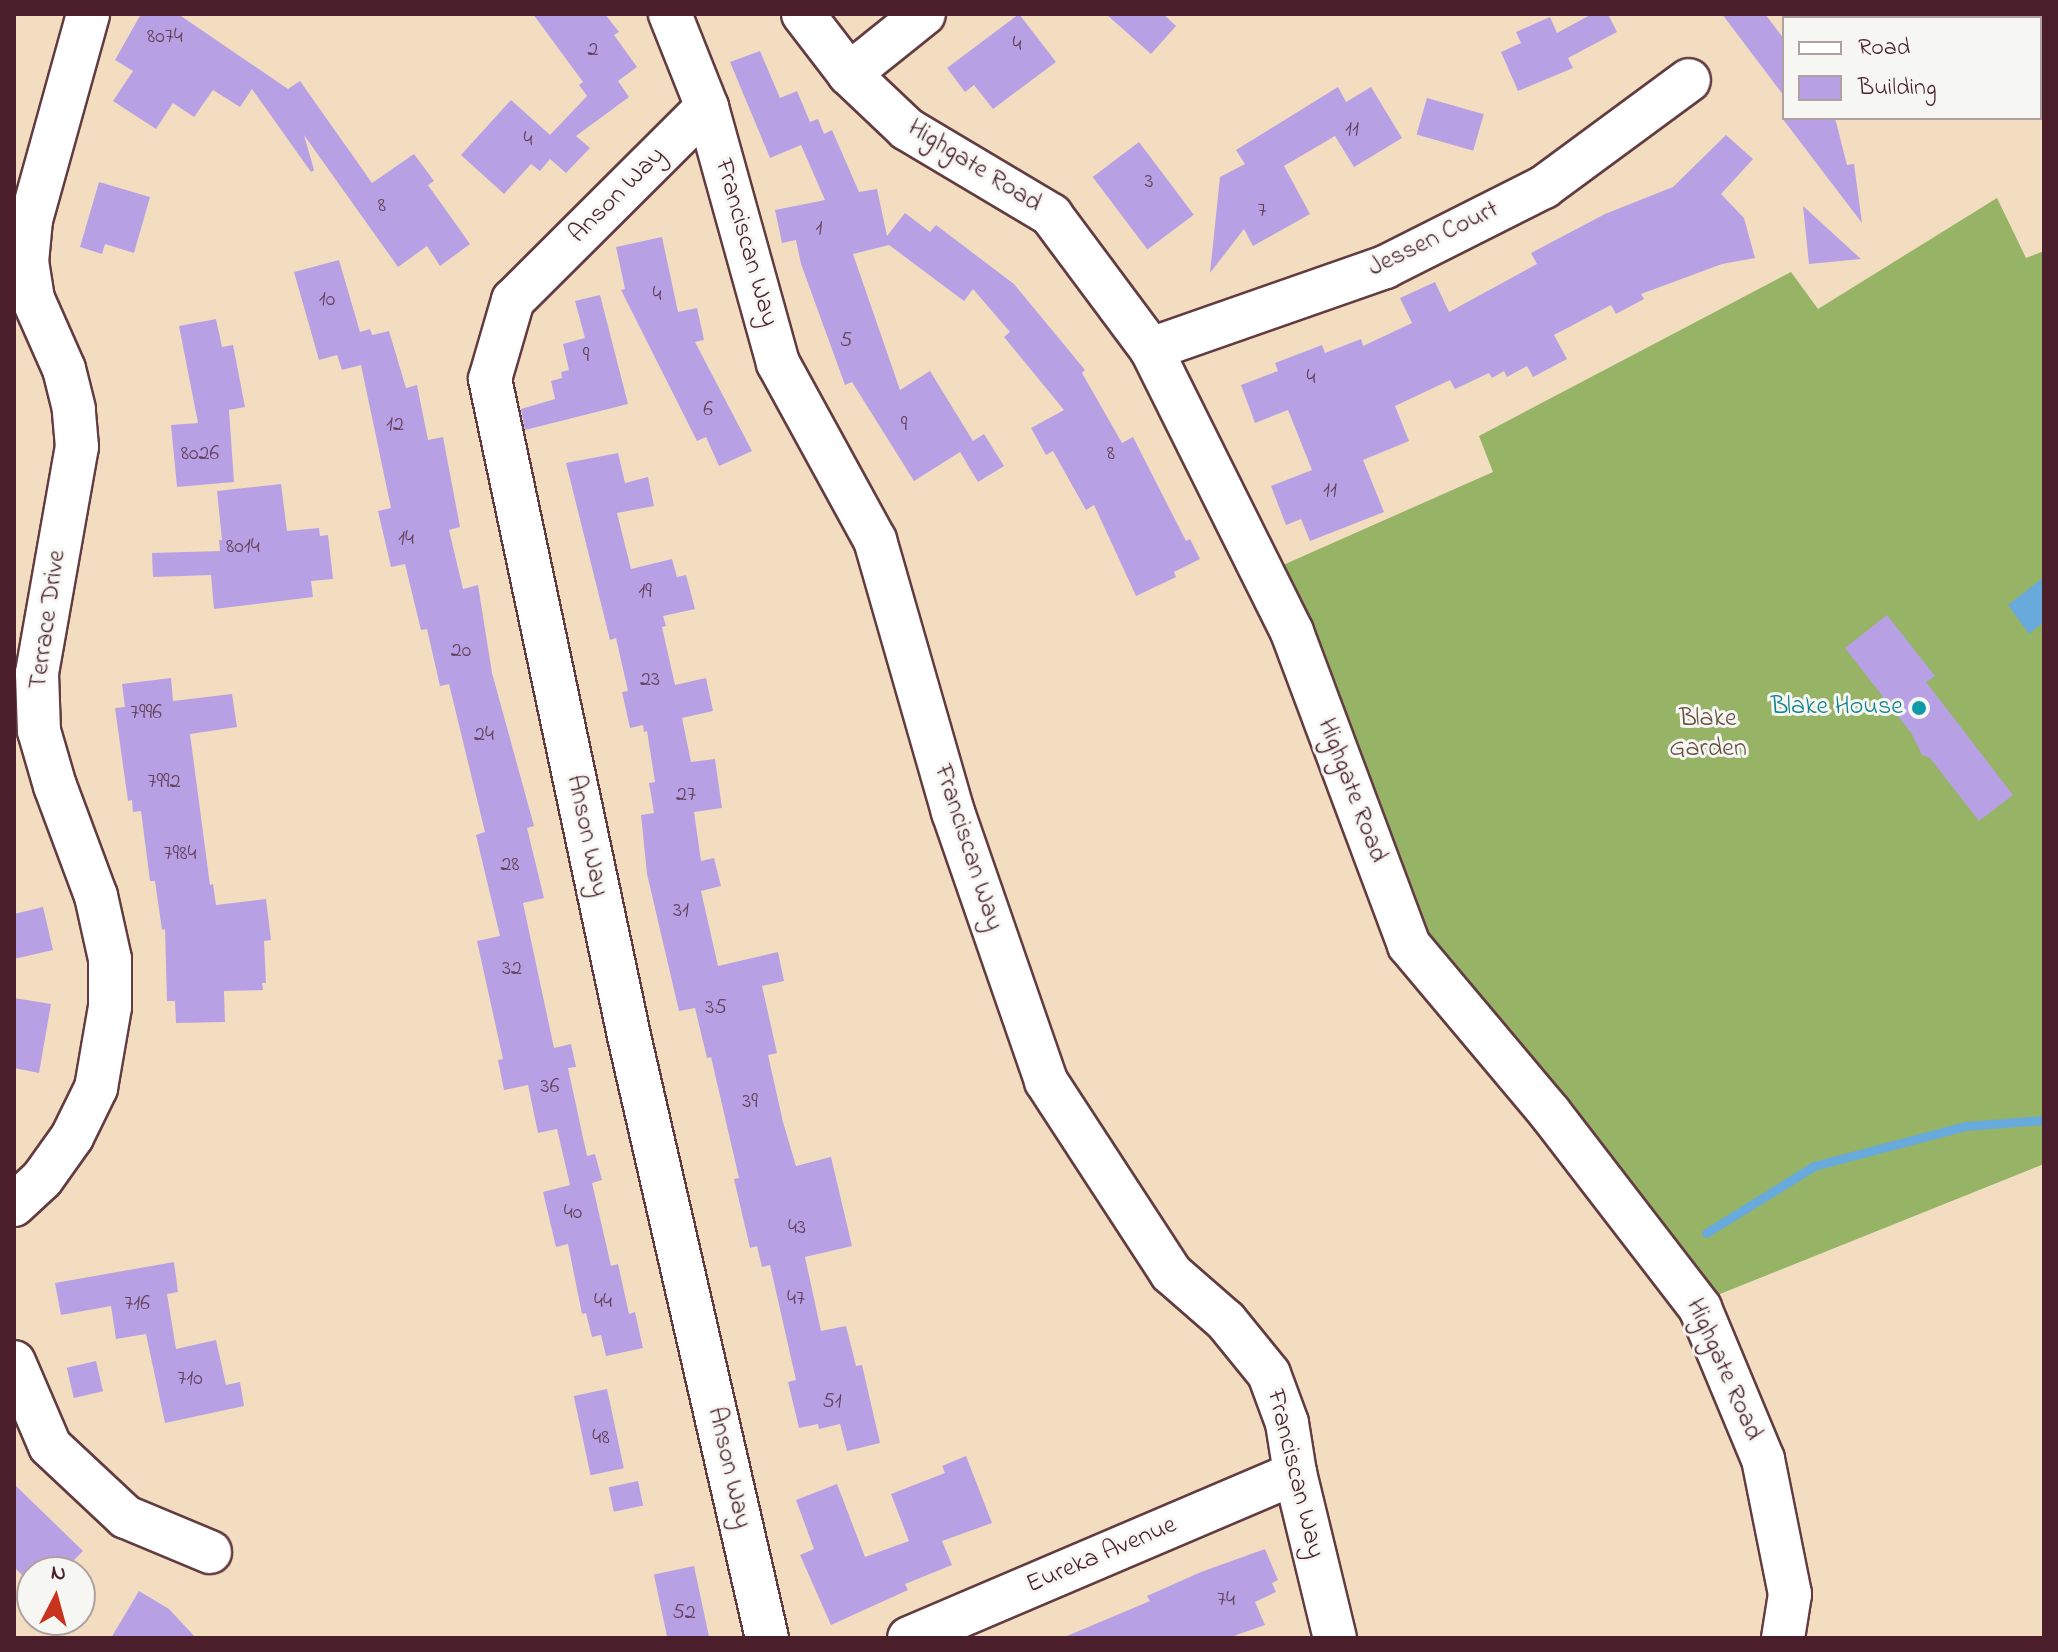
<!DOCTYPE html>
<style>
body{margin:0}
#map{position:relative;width:2058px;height:1652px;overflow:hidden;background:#f3ddc1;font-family:"Indie Flower",sans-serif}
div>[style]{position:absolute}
.forest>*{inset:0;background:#96b366}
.water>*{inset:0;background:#68aadc}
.stream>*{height:9px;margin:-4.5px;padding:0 4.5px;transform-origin:4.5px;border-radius:4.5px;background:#68aadc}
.building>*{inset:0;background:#b7a1e4;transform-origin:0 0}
.roads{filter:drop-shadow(2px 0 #633c42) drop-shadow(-2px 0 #633c42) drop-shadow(0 2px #633c42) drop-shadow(0 -2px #633c42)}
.minor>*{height:42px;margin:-21px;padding:0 21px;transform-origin:21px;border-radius:21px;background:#fff}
.dots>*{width:22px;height:22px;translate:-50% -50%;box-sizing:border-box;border:4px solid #f6f6f2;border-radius:50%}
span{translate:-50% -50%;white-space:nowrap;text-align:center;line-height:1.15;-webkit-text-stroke:6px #f6f6f2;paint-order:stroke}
.number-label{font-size:22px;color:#654059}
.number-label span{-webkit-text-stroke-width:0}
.street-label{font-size:26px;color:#4a1f2b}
.culture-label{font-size:26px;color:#0d838f}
.right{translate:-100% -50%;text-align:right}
.park-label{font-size:26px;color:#674c3e}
.frame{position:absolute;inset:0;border:16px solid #4a1f2b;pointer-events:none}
.legend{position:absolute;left:1782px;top:16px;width:260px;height:104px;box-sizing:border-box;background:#f6f6f2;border:2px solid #b1a0a2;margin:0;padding:10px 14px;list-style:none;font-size:24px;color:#4a1f2b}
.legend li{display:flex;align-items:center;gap:16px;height:40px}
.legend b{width:40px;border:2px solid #b1a0a2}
.north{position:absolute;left:16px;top:1556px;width:80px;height:80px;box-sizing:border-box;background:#f6f6f2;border:2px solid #b1a0a2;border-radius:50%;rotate:6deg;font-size:22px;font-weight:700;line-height:32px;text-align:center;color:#4a1f2b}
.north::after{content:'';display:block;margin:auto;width:28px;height:36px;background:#c8321e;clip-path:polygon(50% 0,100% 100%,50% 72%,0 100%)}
</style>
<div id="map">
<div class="forest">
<i style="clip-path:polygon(1997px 198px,2026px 258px,2044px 251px,2044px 1164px,1715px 1296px,1423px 937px,1283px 565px,1493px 472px,1479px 436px,1791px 272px,1818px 309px)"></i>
</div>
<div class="water">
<i style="clip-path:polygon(2044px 577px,2044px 622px,2029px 634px,2008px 605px)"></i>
</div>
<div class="stream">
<i style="left:1706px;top:1233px;width:127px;rotate:-31.8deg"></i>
<i style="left:1814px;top:1166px;width:156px;rotate:-14.8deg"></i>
<i style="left:1965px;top:1126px;width:79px;rotate:-4.3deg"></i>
</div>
<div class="building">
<i style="clip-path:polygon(141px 14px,178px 14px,288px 89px,300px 81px,372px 183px,414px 154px,434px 181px,428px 185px,470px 244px,440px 266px,427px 246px,398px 267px,304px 135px,314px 170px,311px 172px,252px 89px,240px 107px,213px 90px,194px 117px,173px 103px,156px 129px,113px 101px,133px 71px,115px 60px)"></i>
<i style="clip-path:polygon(533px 14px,605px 14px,619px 32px,614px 35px,637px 67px,618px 81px,629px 97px,576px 136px,590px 148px,566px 173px,550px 159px,540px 171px,531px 164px,504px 194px,461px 155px,511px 100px,550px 135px,587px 96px,579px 85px,583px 82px)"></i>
<i style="clip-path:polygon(1019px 14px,1056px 62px,993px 109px,974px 85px,965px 92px,947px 68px)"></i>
<i style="clip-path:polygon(1106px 14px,1163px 14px,1176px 26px,1151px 54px)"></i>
<i style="clip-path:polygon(1592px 14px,1608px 14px,1617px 32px,1568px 58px,1573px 68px,1518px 91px,1501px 52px,1521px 43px,1516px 32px,1550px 17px,1557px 33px)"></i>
<i style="clip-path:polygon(1722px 14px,1765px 14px,1784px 39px,1784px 96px)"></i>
<i style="clip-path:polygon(760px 51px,780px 98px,797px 91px,810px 122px,818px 119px,824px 134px,832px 130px,859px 192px,877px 189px,887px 236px,905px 213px,930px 232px,936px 225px,1014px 284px,1085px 370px,1082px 373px,1122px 443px,1133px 437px,1186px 541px,1190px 539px,1200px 559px,1174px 572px,1176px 577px,1136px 596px,1094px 505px,1086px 510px,1053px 451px,1046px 455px,1031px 428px,1064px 410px,1004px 337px,1010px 332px,973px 289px,964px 301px,889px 245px,853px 254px,900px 390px,930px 371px,973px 441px,984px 434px,1004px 466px,978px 482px,960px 452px,914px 481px,852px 382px,845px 385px,801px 264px,796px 240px,782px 243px,775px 210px,825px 200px,801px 145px,770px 158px,730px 62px)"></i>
<i style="clip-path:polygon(1338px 87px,1346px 102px,1371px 87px,1402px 138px,1354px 167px,1335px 136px,1284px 166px,1310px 214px,1253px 246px,1244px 229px,1210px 273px,1220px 177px,1245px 164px,1236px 150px)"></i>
<i style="left:1427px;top:98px;width:59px;height:38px;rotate:16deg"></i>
<i style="clip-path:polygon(1782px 118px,1835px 118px,1847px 165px,1854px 164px,1862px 223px)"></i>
<i style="clip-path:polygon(1726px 135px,1753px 159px,1721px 194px,1744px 218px,1755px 258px,1722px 264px,1641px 294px,1644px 299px,1616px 314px,1611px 305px,1554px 335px,1567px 359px,1533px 377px,1527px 366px,1507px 377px,1504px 371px,1492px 378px,1489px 373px,1455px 389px,1450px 380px,1395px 406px,1409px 441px,1363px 460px,1384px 512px,1310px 541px,1301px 519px,1286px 525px,1271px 486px,1312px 470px,1288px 410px,1255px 423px,1241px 385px,1278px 371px,1275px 363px,1322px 345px,1325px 353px,1361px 339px,1363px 346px,1412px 323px,1400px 298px,1435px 282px,1449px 312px,1537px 264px,1531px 253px,1605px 214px,1673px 187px)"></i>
<i style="left:1139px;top:142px;width:91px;height:58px;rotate:53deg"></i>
<i style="clip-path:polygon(99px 182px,150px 197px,134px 253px,105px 244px,102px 254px,80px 247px)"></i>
<i style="clip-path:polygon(1803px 206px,1861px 259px,1809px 264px)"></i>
<i style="clip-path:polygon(662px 237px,678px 312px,697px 308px,704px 340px,695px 342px,752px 451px,719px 466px,706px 437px,697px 441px,621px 290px,625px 289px,616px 247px)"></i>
<i style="clip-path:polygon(339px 260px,360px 332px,370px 329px,372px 335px,389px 331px,406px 388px,417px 385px,428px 440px,443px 437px,460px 527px,449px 530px,463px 589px,478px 585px,492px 673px,534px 826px,527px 828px,544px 898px,523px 903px,554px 1048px,571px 1044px,576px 1067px,568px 1068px,587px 1156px,595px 1154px,602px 1180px,592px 1183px,611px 1266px,618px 1264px,629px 1314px,635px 1312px,643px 1348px,606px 1356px,601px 1335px,592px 1337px,586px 1313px,582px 1314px,568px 1244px,556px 1247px,543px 1192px,570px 1185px,557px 1129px,538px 1133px,528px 1085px,504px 1090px,498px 1060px,503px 1059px,477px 941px,500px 936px,476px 835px,485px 832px,449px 684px,440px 686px,427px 629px,421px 630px,405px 564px,391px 567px,378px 511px,391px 508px,361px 365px,342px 370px,337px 355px,319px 360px,294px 272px)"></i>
<i style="clip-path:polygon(600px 295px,628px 404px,525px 430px,521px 409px,555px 399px,551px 381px,562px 378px,561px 372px,569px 370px,563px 344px,585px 338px,575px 301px)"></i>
<i style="clip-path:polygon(216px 319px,222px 347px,233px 345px,245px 407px,229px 410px,234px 482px,177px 487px,171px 425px,198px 423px,179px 326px)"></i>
<i style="clip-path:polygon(618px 453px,625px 483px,648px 477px,654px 506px,617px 513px,631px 569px,672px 559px,677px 577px,686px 575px,695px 609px,663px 616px,666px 626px,662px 627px,675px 685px,706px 678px,713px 711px,682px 718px,691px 762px,715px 759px,722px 808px,694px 812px,701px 861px,714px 858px,721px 886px,701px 891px,718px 966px,778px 952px,784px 981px,762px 986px,777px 1053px,768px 1055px,783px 1122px,796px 1166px,831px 1157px,852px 1246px,805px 1257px,821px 1331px,846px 1326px,856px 1366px,862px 1365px,880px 1443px,847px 1451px,840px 1424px,819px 1429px,818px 1424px,799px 1428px,788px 1382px,796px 1380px,770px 1265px,762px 1267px,757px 1246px,750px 1248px,734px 1179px,739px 1178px,711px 1057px,707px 1058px,695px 1008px,679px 1011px,647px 874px,641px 815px,654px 813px,649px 783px,655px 782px,647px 731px,644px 732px,643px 725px,630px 728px,622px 692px,628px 691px,616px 638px,610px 640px,566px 463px)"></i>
<i style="clip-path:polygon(281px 484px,287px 531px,319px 528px,320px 536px,328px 535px,333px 579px,311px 581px,313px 597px,214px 609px,211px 575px,153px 577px,152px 553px,220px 551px,219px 540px,222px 540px,217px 491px)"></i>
<i style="clip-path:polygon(1887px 615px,1935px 676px,1926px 682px,2013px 795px,1979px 821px,1930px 758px,1922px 755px,1912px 734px,1845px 648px)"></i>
<i style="clip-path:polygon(171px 678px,173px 701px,232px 694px,237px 727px,190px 734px,210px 885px,213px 884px,216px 905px,266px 899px,271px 940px,264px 941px,266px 983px,262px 983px,263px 990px,224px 991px,225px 1022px,176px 1023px,175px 1001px,167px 1001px,165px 929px,162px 930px,155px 881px,150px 881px,141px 811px,133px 812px,132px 800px,128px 801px,115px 708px,125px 707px,122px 684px)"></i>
<i style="clip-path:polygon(43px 907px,53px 950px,14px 959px,14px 914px)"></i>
<i style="clip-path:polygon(14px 998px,51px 1004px,39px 1073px,14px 1068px)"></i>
<i style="clip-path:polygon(174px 1262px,178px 1292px,167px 1294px,176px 1349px,216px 1340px,226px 1385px,240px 1382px,244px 1406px,165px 1423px,146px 1334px,116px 1339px,111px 1306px,61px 1315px,55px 1283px)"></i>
<i style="left:96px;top:1361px;width:31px;height:30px;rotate:77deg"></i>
<i style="left:607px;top:1389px;width:81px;height:34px;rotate:78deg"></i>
<i style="clip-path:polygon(966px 1456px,992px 1523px,942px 1541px,952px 1565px,905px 1584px,908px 1590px,831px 1625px,800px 1555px,814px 1549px,796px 1500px,837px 1484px,865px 1557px,909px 1541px,891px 1494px,945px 1473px,942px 1466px)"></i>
<i style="left:638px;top:1481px;width:25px;height:30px;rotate:78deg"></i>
<i style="clip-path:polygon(14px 1484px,83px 1551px,62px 1572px,32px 1572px,26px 1579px,14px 1567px)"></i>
<i style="clip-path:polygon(1265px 1549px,1278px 1580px,1272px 1583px,1276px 1592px,1255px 1602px,1265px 1625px,1228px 1638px,1062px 1638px,1150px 1601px,1147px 1596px,1201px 1572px)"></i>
<i style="left:694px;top:1566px;width:74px;height:41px;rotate:78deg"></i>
<i style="clip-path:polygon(139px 1591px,169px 1609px,196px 1638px,111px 1638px)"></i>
</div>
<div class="roads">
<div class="minor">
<i style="left:670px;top:14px;width:100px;rotate:68.3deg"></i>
<i style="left:707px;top:107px;width:266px;rotate:74.5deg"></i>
<i style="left:778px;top:363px;width:202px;rotate:61.3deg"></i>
<i style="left:875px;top:540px;width:283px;rotate:74deg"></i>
<i style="left:953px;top:812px;width:285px;rotate:70.9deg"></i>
<i style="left:1046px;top:1081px;width:229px;rotate:56.9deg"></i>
<i style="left:1171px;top:1273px;width:73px;rotate:41.1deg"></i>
<i style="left:1226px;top:1321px;width:68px;rotate:50.9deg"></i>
<i style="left:1269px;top:1374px;width:52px;rotate:69.8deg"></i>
<i style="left:1287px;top:1423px;width:51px;rotate:80.9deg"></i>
<i style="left:1295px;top:1473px;width:170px;rotate:76.4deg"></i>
<i style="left:803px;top:14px;width:76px;rotate:52.5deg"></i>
<i style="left:849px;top:74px;width:80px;rotate:43.5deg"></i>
<i style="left:907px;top:129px;width:168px;rotate:30.8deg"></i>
<i style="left:1051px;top:215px;width:167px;rotate:53.3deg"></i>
<i style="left:1151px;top:349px;width:316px;rotate:63.5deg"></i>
<i style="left:1292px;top:632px;width:334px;rotate:69.5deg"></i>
<i style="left:1409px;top:945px;width:219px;rotate:50deg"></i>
<i style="left:1550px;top:1113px;width:246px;rotate:52.4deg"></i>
<i style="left:1700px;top:1308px;width:164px;rotate:67.4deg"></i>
<i style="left:1763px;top:1459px;width:138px;rotate:78.7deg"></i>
<i style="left:1790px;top:1594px;width:45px;rotate:99deg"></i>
<i style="left:849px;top:74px;width:96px;rotate:-38.7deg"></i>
<i style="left:707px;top:107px;width:274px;rotate:135.1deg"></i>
<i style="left:513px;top:300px;width:82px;rotate:106.2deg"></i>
<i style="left:490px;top:379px;width:672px;rotate:78.05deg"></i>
<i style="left:629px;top:1036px;width:618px;rotate:77.09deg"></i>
<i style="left:1151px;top:349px;width:248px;rotate:-19.3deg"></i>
<i style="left:1385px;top:267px;width:178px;rotate:-26.7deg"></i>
<i style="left:1544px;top:187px;width:180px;rotate:-36.4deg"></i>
<i style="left:14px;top:1205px;width:38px;rotate:-43deg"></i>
<i style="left:42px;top:1179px;width:52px;rotate:-54.5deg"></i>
<i style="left:72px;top:1137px;width:55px;rotate:-63.9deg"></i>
<i style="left:96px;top:1088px;width:82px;rotate:-80.2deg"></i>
<i style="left:110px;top:1007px;width:48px;rotate:-90deg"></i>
<i style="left:110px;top:959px;width:65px;rotate:-102.5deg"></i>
<i style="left:96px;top:896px;width:117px;rotate:-110.4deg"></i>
<i style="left:55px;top:786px;width:57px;rotate:-106.2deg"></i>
<i style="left:39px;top:731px;width:58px;rotate:-92deg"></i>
<i style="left:37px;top:673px;width:230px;rotate:-80deg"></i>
<i style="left:77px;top:447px;width:38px;rotate:-95deg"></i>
<i style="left:74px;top:409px;width:41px;rotate:-104deg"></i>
<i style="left:64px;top:369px;width:77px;rotate:-113.9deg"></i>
<i style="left:33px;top:299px;width:37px;rotate:-99deg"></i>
<i style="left:27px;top:262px;width:42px;rotate:-84.6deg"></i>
<i style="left:31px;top:220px;width:214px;rotate:-74.5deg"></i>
<i style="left:14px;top:1362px;width:91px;rotate:66.8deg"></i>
<i style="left:50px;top:1446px;width:104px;rotate:43.1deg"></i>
<i style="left:126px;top:1517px;width:91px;rotate:22.6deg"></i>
<i style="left:909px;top:1638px;width:420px;rotate:-23.1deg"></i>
</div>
</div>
<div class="dots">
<i style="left:1919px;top:708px;background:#0f9aa8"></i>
</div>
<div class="number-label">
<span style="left:165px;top:38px">8074</span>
<span style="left:1017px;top:46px">4</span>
<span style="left:593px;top:51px">2</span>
<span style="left:1352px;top:131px">11</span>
<span style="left:528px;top:141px">4</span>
<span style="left:1149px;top:183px">3</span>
<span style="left:382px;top:207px">8</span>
<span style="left:1262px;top:212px">7</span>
<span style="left:819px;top:230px">1</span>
<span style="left:657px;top:296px">4</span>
<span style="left:327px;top:301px">10</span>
<span style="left:846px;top:342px">5</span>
<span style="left:586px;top:357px">9</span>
<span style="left:1311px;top:379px">4</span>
<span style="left:708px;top:411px">6</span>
<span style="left:395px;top:426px">12</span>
<span style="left:904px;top:426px">9</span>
<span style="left:200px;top:455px">8026</span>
<span style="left:1111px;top:455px">8</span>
<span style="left:1330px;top:492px">11</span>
<span style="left:406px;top:540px">14</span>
<span style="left:243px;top:548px">8014</span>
<span style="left:645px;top:593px">19</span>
<span style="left:461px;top:652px">20</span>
<span style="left:650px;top:681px">23</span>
<span style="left:146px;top:714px">7996</span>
<span style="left:484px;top:736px">24</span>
<span style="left:164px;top:783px">7992</span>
<span style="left:686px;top:796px">27</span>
<span style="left:180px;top:855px">7984</span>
<span style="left:510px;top:866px">28</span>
<span style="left:681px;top:912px">31</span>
<span style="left:512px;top:970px">32</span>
<span style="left:716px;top:1009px">35</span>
<span style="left:550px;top:1088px">36</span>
<span style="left:750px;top:1103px">39</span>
<span style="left:573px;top:1214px">40</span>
<span style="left:797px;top:1229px">43</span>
<span style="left:796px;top:1300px">47</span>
<span style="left:603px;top:1303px">44</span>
<span style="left:137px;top:1305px">716</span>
<span style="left:190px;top:1380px">710</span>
<span style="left:832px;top:1403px">51</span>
<span style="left:601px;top:1439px">48</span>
<span style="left:1226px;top:1601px">74</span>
<span style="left:684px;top:1614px">52</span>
</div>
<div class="street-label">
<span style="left:974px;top:167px;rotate:32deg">Highgate Road</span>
<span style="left:618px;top:196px;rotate:-45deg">Anson Way</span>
<span style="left:1434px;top:240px;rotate:-26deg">Jessen Court</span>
<span style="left:745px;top:243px;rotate:74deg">Franciscan Way</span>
<span style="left:49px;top:620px;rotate:-82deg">Terrace Drive</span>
<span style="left:1351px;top:791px;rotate:69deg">Highgate Road</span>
<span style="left:586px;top:836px;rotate:78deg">Anson Way</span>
<span style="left:967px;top:848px;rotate:72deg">Franciscan Way</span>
<span style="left:1723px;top:1370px;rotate:66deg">Highgate Road</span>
<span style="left:728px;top:1468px;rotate:77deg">Anson Way</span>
<span style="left:1294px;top:1474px;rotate:76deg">Franciscan Way</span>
<span style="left:1102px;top:1556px;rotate:-23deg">Eureka Avenue</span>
</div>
<div class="culture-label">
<span class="right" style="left:1903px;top:708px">Blake House</span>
</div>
<div class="park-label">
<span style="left:1708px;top:735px">Blake<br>Garden</span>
</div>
<div class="frame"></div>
<ul class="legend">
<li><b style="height:10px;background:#fff"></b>Road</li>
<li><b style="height:22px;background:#b7a1e4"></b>Building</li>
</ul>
<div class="north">N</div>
</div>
